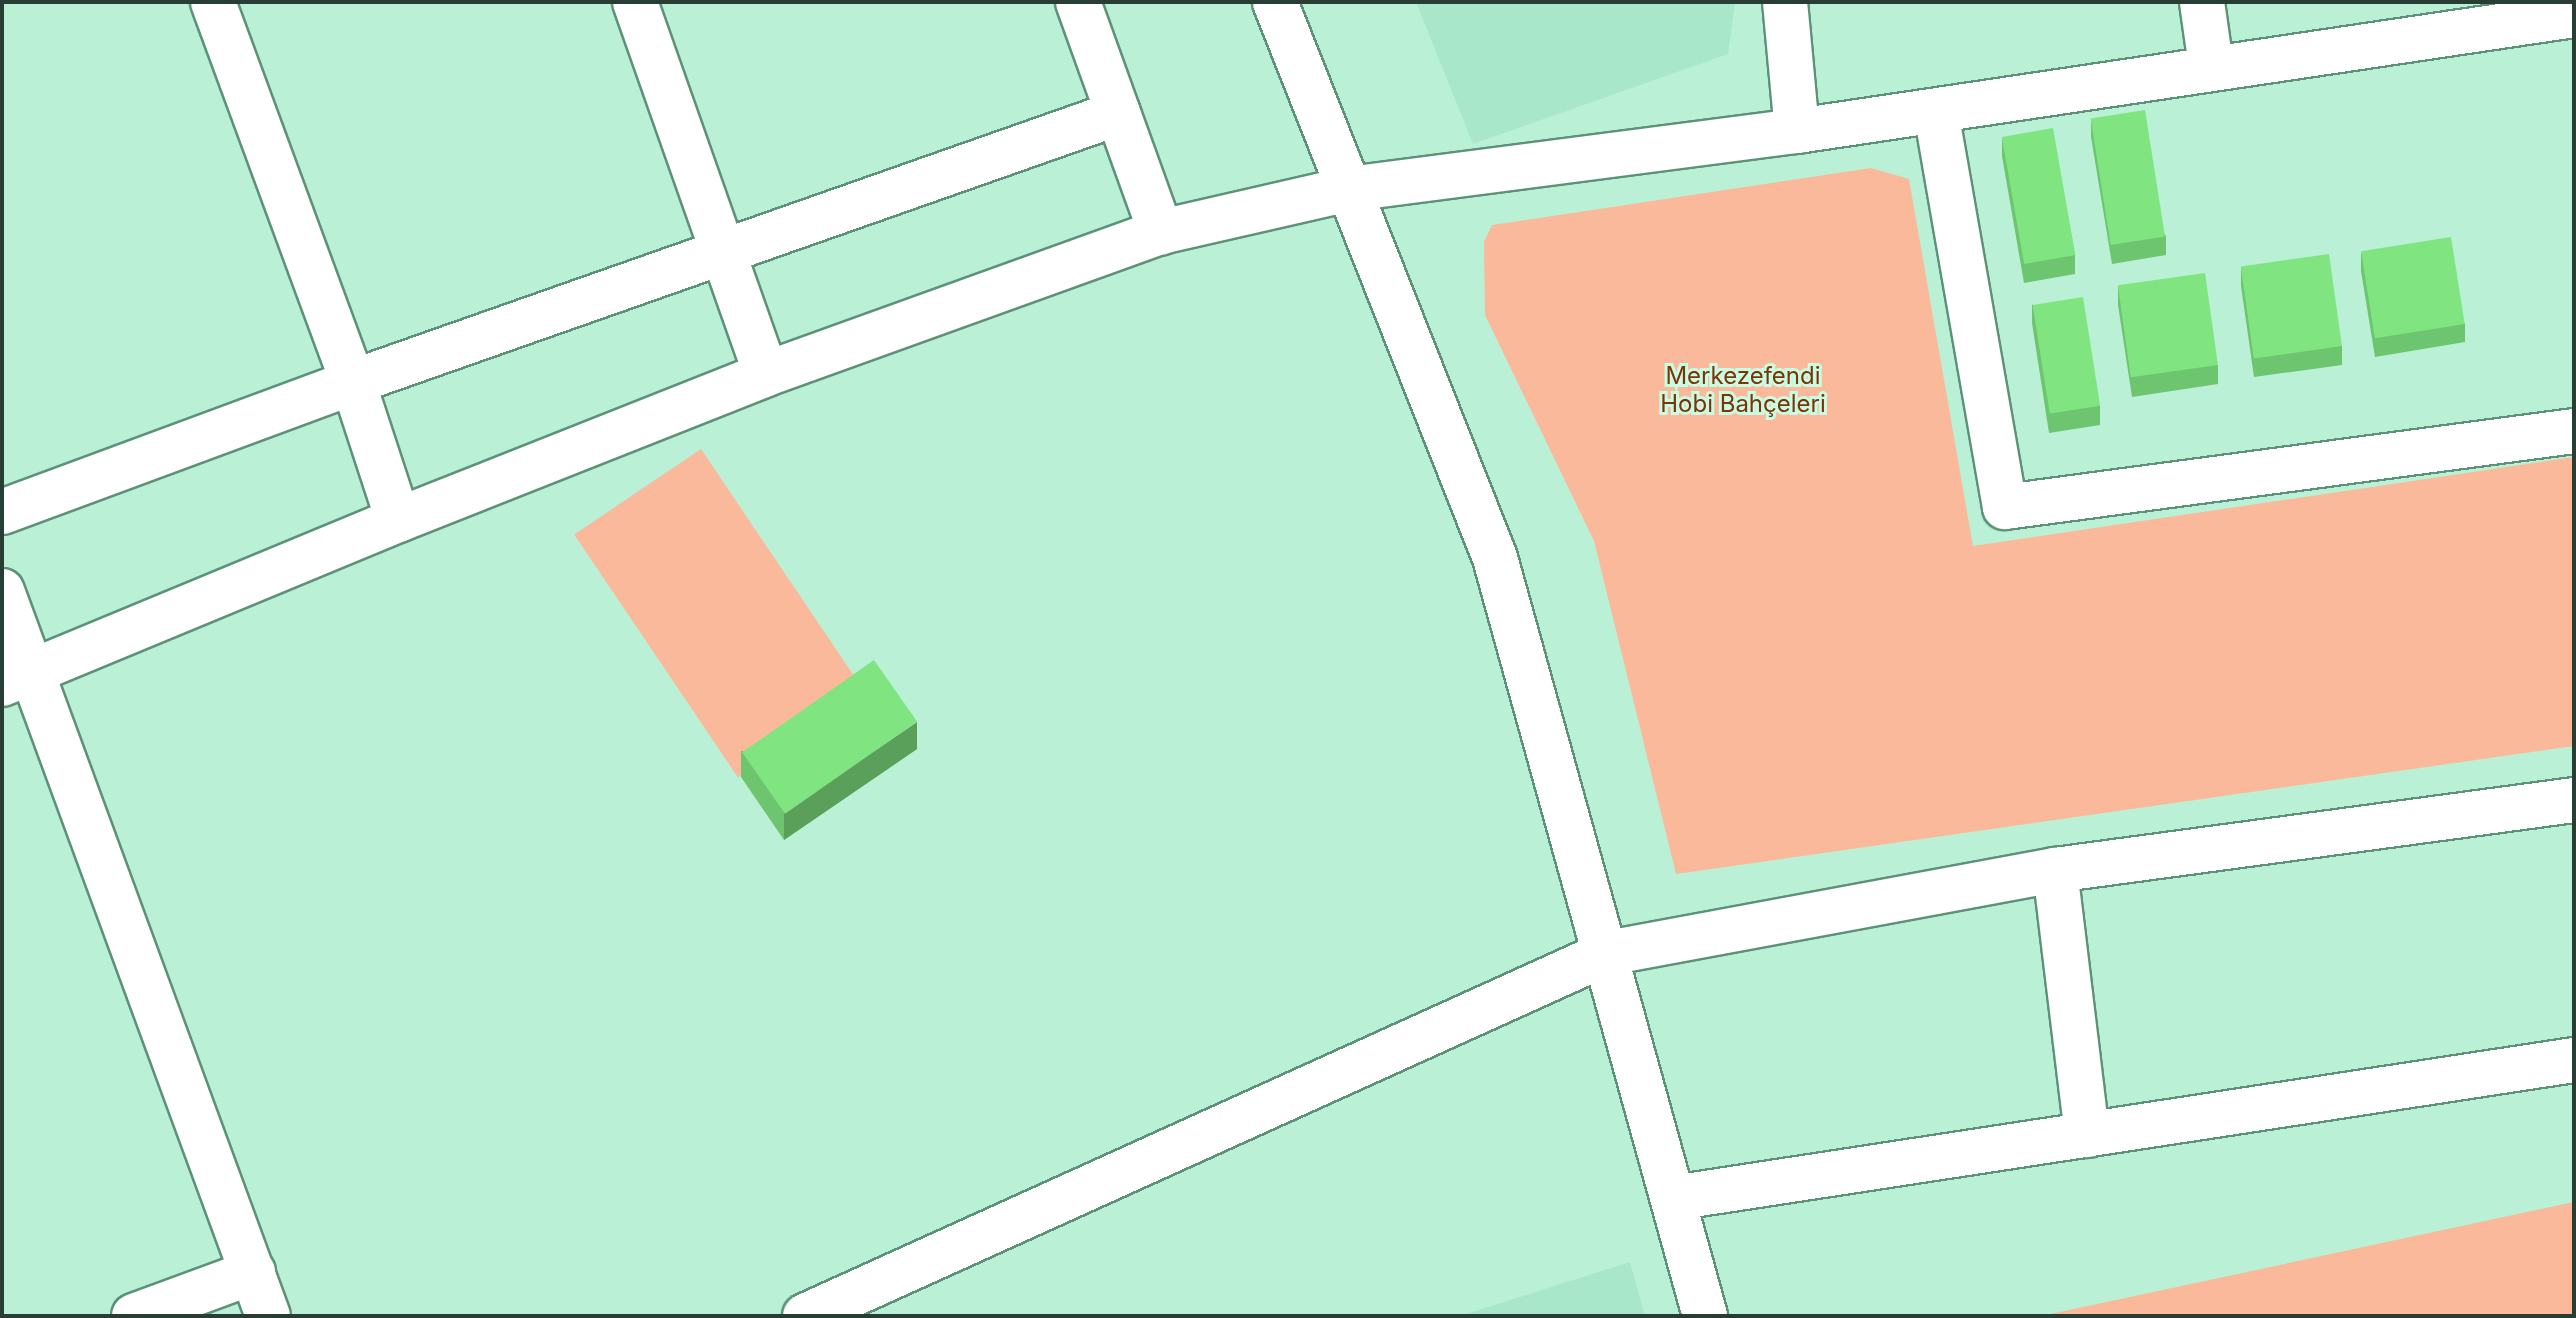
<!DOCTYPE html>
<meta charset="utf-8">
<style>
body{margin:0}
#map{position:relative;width:2576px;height:1318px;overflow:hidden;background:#baf0d6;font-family:Inter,sans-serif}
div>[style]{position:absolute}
.built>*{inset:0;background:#a8e7ca}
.green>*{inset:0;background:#fbb99c;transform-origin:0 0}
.roads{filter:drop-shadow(2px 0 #5e917a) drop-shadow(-2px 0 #5e917a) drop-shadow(0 2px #5e917a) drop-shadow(0 -2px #5e917a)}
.minor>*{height:44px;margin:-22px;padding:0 22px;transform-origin:22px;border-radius:22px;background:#fff}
.wall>*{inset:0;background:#6ec56f}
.shaded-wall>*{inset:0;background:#5aa05a}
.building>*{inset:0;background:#80e581;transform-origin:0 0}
span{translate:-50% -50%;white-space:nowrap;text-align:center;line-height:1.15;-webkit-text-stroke:6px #c7fde3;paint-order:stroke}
.park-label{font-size:24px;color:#7f3206}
.frame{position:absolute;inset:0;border:4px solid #283d33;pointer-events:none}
</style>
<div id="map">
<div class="built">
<i style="clip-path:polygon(1416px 2px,1735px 2px,1728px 54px,1473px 144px)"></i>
<i style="clip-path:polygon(1630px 1262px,1645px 1316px,1460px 1316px)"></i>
</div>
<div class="green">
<i style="clip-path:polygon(1871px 168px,1909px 179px,1973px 546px,2574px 457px,2574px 746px,1676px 874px,1594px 541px,1485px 315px,1484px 242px,1492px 225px)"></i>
<i style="left:701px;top:449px;width:293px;height:153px;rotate:56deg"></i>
<i style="clip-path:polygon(2574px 1202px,2574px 1316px,2041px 1316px)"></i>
</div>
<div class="roads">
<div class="minor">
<i style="left:213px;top:2px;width:405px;rotate:69.8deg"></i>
<i style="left:353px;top:382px;width:811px;rotate:-19.37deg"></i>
<i style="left:635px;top:2px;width:394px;rotate:70.6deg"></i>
<i style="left:1078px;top:2px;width:245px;rotate:70.2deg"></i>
<i style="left:1275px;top:2px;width:598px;rotate:68.41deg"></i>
<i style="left:1495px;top:558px;width:787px;rotate:74.51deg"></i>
<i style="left:2202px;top:2px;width:65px;rotate:82deg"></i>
<i style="left:1936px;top:112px;width:401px;rotate:80.1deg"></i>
<i style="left:2005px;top:507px;width:574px;rotate:-7.61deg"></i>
<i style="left:1797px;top:131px;width:786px;rotate:-8.49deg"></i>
<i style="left:2px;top:512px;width:374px;rotate:-20.3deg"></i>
<i style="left:353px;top:382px;width:145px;rotate:71.9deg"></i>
<i style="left:398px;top:520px;width:396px;rotate:-21.6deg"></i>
<i style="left:766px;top:374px;width:420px;rotate:-19.8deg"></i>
<i style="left:1161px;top:232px;width:193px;rotate:-12.9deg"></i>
<i style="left:1349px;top:189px;width:452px;rotate:-7.4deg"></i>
<i style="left:1797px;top:131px;width:130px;rotate:-95.3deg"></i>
<i style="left:2px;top:591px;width:772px;rotate:69.85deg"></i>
<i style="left:2px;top:684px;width:429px;rotate:-22.5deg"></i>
<i style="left:2055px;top:870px;width:267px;rotate:83.1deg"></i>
<i style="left:1673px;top:1198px;width:912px;rotate:-8.71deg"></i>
<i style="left:134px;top:1316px;width:127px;rotate:-20.3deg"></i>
<i style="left:805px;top:1316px;width:880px;rotate:-24.35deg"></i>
<i style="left:1607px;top:953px;width:456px;rotate:-10.5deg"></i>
<i style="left:2055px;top:870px;width:524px;rotate:-7.68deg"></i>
</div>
</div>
<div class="wall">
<i style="clip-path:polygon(2091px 119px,2166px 236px,2166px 255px,2112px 264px,2091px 137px)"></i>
<i style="clip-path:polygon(2002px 137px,2075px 255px,2075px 274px,2024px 283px,2002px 156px)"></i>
<i style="clip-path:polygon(2361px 252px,2465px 324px,2465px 342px,2375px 357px,2361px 271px)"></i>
<i style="clip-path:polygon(2241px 267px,2342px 346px,2342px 365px,2254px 377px,2241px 286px)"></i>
<i style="clip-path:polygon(2118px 286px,2218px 365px,2218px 384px,2132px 397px,2118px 305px)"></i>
<i style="clip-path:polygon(2032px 304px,2100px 406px,2100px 425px,2049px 433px,2032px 323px)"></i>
<i style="clip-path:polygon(917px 749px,784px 840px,741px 777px,741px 751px)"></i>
</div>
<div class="shaded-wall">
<i style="clip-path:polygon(917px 722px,917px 749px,784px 840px,784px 813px)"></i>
</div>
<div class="building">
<i style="left:2145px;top:110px;width:128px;height:55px;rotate:81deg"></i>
<i style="left:2053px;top:128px;width:129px;height:52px;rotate:80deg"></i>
<i style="left:2451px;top:237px;width:88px;height:91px;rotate:81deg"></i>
<i style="left:2329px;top:254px;width:93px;height:89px;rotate:82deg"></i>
<i style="left:2205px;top:273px;width:93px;height:88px;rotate:82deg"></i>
<i style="left:2083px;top:297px;width:110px;height:51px;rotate:81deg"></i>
<i style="left:874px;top:660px;width:75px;height:161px;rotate:55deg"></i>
</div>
<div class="park-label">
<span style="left:1743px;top:390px">Merkezefendi<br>Hobi Bahçeleri</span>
</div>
<div class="frame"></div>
</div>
